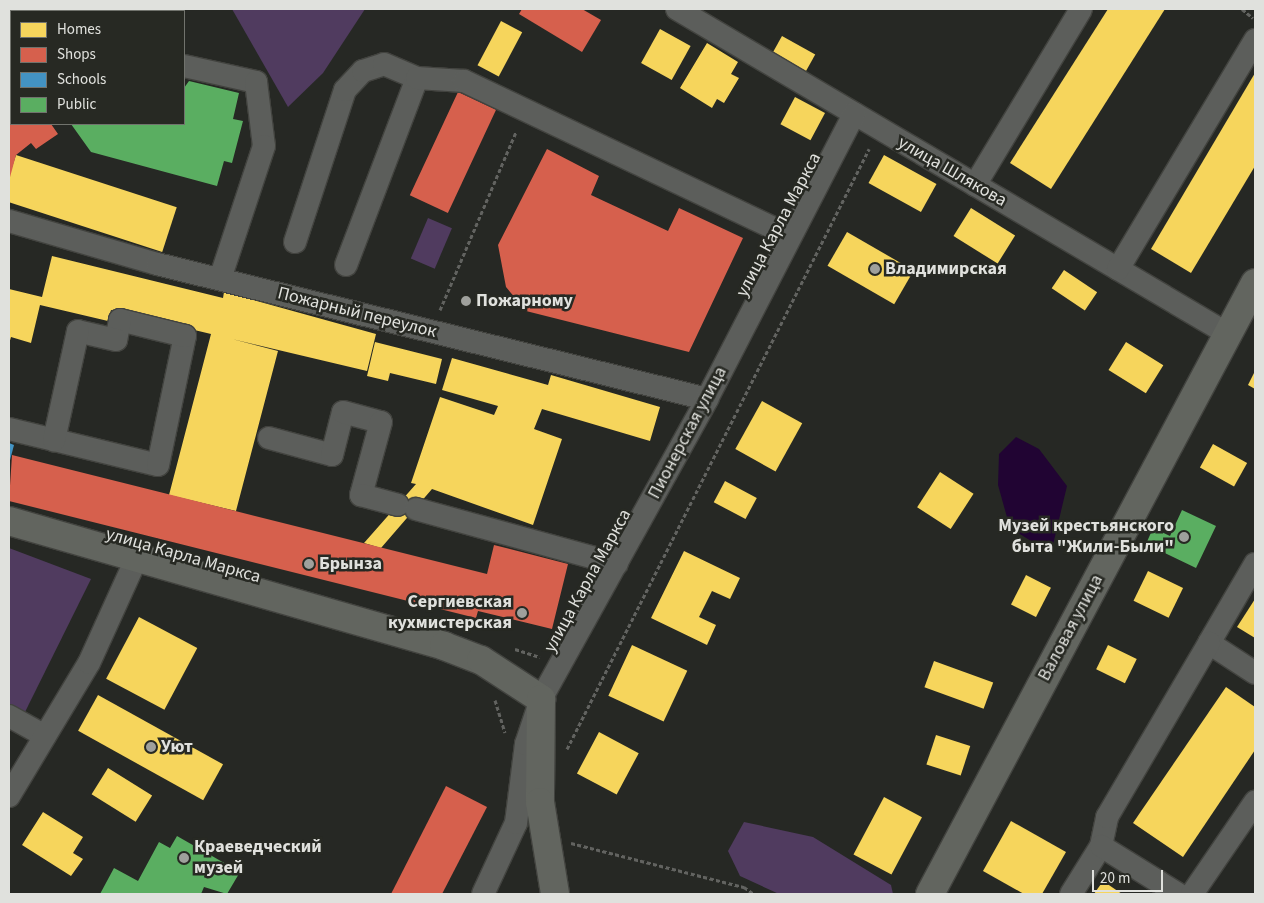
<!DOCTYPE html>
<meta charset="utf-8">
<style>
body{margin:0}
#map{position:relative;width:1264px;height:903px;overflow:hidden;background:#262824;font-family:"Source Sans 3",sans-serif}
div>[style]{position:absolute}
.green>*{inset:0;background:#503b5f;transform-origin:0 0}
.water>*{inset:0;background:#210433}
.homes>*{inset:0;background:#f6d55c;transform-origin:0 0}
.shops>*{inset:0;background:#d6604d;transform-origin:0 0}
.schools>*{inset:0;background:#4393c3}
.public>*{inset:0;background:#5aae61}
.path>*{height:3px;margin-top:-1.5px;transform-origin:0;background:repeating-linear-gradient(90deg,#626360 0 4px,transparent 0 6.5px)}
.roads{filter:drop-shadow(1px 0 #42433f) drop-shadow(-1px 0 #42433f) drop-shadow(0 1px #42433f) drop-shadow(0 -1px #42433f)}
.minor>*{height:22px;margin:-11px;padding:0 11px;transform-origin:11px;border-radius:11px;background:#5c5e5b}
.major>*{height:28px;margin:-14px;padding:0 14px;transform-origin:14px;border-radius:14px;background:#62655f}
.dots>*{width:14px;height:14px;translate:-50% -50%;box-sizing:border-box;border:2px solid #272923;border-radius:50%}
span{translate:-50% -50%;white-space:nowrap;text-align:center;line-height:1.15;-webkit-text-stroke:5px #272923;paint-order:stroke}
.street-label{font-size:18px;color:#e0e1dd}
.poi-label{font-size:18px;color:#e0e1dd;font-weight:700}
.left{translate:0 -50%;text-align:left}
.right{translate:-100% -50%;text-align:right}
.frame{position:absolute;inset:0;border:10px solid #e0e1dd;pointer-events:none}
.legend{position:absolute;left:10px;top:10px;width:175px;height:115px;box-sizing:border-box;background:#272923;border:1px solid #71736d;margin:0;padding:6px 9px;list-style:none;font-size:15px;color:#e0e1dd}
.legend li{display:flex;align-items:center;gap:10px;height:25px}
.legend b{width:25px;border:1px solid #71736d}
.scale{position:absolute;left:1092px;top:870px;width:71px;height:22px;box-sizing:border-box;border:2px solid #e0e1dd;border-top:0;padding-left:6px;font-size:15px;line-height:18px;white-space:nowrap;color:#e0e1dd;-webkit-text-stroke:4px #272923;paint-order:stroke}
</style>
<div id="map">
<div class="green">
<i style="clip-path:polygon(232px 9px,365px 9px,323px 73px,288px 107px)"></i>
<i style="left:428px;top:218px;width:26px;height:44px;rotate:23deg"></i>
<i style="clip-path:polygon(9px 548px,91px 579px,24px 714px,9px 704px)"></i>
<i style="clip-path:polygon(744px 822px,813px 837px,891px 885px,893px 894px,779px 894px,740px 876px,728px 851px)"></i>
</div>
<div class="water">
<i style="clip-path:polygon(1016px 437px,1039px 449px,1067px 486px,1051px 553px,1010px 528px,998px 485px,999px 454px)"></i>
</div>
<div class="homes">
<i style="clip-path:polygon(1108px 9px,1165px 9px,1051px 189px,1010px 163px)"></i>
<i style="left:501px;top:21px;width:24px;height:50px;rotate:28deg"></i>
<i style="left:660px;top:29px;width:35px;height:39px;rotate:29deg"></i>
<i style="left:782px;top:36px;width:38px;height:21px;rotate:29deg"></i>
<i style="clip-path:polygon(707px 43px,738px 62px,731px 74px,739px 78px,724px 103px,717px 99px,712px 108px,680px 88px)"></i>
<i style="clip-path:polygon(1255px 73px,1255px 166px,1191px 273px,1151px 249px)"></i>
<i style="left:795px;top:97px;width:34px;height:31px;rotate:28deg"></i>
<i style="left:16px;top:155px;width:169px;height:47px;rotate:18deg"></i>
<i style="left:884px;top:155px;width:60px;height:32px;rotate:29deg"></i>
<i style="left:971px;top:208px;width:52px;height:33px;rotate:32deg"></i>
<i style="left:847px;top:232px;width:77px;height:39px;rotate:30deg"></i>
<i style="clip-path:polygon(52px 256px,223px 298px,224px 292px,376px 334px,367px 371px,232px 339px,278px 351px,236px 511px,169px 495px,211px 334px,111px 310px,108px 321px,40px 305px,31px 343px,11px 337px,9px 344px,9px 289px,42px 297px)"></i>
<i style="left:1064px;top:270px;width:40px;height:22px;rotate:34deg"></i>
<i style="clip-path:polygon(375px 342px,442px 359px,436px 384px,390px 373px,388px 381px,367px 376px)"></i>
<i style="left:1126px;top:342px;width:44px;height:33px;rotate:32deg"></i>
<i style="clip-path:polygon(452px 358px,548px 385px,551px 375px,660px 407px,650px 441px,542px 409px,534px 429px,562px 439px,533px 525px,432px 489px,381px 548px,364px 543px,416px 484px,411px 483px,440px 397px,494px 415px,498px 406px,442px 390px)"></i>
<i style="clip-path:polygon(1255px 371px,1255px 389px,1248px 385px)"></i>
<i style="left:762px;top:401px;width:46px;height:55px;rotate:29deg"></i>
<i style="left:1213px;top:444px;width:39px;height:27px;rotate:29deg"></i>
<i style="left:940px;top:472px;width:40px;height:42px;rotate:33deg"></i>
<i style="left:725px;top:481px;width:36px;height:24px;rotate:28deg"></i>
<i style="clip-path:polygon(684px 551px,740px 578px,730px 599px,712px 591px,699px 617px,716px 625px,707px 645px,651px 618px)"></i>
<i style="left:1148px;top:571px;width:39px;height:33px;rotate:26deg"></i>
<i style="left:1026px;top:575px;width:28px;height:33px;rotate:27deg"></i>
<i style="clip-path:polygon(1255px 599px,1255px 638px,1237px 627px)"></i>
<i style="left:139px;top:617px;width:66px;height:70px;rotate:28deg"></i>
<i style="left:632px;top:645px;width:61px;height:56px;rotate:25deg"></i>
<i style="left:1108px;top:645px;width:32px;height:27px;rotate:26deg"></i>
<i style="left:934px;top:661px;width:63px;height:28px;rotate:20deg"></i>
<i style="clip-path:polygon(1226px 687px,1255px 707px,1255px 750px,1183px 857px,1133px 823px)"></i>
<i style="left:98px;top:695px;width:143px;height:41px;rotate:29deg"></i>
<i style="left:599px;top:732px;width:45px;height:47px;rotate:28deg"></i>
<i style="left:936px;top:735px;width:36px;height:31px;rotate:18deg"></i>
<i style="left:108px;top:768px;width:52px;height:31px;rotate:32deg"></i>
<i style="left:884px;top:797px;width:43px;height:65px;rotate:28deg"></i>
<i style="clip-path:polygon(43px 812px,83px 837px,73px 853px,83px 859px,71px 876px,22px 845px)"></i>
<i style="clip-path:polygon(1011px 821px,1066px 852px,1042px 894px,1024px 894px,983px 871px)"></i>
<i style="clip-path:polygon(1103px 881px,1122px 894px,1094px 894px)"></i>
</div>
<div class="shops">
<i style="clip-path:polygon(110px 9px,161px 9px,158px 11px)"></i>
<i style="clip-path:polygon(522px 9px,582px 9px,601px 20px,582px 52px,519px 14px)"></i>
<i style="clip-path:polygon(9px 78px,11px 124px,51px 124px,58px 134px,36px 149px,31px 143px,16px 155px,9px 181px)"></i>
<i style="left:458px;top:92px;width:42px;height:114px;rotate:25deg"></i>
<i style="clip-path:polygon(547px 149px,599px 176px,591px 195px,668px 231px,679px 208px,743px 238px,689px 352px,526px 311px,506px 287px,498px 245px)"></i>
<i style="clip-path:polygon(12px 455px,487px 574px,494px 545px,568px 564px,552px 629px,478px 611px,476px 618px,9px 501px)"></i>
<i style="clip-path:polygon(446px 786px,487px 807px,442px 894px,391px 894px)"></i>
</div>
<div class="schools">
<i style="clip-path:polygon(9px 443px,14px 445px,9px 464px)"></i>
</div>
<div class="public">
<i style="clip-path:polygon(86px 9px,110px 9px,112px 11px,82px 11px)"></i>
<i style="clip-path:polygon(189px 81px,239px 93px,233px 119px,243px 121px,232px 163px,224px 161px,217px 186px,91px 152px,71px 124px,184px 124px,184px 88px)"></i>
<i style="clip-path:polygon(1182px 510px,1216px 526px,1196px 568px,1146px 544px,1153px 528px,1170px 536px)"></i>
<i style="clip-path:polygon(177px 836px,240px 872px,227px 894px,204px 887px,201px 894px,100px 894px,114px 868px,138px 881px,159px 842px,170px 848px)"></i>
</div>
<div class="path">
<i style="left:1242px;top:9px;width:14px;rotate:39deg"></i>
<i style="left:440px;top:310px;width:194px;rotate:-66.9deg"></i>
<i style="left:515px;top:649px;width:26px;rotate:18deg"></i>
<i style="left:495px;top:700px;width:34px;rotate:73deg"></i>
<i style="left:567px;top:749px;width:672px;rotate:-63.28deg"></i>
<i style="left:571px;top:843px;width:179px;rotate:14.3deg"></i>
<i style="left:744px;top:887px;width:12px;rotate:35deg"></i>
</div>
<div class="roads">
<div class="minor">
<i style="left:677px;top:9px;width:640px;rotate:30.53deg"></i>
<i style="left:184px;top:66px;width:74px;rotate:12.5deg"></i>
<i style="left:256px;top:82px;width:64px;rotate:82.9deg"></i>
<i style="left:264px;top:146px;width:140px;rotate:108.3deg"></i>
<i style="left:975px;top:185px;width:205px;rotate:-58.9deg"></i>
<i style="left:9px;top:221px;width:154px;rotate:16.2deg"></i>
<i style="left:157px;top:264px;width:566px;rotate:13.79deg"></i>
<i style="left:295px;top:242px;width:160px;rotate:-71.8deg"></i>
<i style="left:345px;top:90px;width:26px;rotate:-47deg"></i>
<i style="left:363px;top:71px;width:22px;rotate:-18deg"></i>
<i style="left:384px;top:64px;width:36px;rotate:23deg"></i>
<i style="left:346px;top:265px;width:200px;rotate:-69.2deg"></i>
<i style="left:417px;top:78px;width:47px;rotate:3.7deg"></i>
<i style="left:464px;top:81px;width:361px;rotate:25.4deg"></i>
<i style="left:1118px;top:269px;width:267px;rotate:-59.1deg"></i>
<i style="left:9px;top:429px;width:153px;rotate:13.6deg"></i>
<i style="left:158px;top:465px;width:132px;rotate:-78.2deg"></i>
<i style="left:185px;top:336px;width:67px;rotate:-166.2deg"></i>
<i style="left:120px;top:320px;width:20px;rotate:101deg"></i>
<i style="left:116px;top:340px;width:39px;rotate:-167deg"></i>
<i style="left:78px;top:331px;width:112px;rotate:102.4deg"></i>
<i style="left:269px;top:438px;width:65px;rotate:15.1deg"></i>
<i style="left:332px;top:455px;width:44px;rotate:-75.7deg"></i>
<i style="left:343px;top:412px;width:39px;rotate:15deg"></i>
<i style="left:381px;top:422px;width:76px;rotate:105.3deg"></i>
<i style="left:361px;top:495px;width:38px;rotate:15deg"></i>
<i style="left:416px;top:509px;width:208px;rotate:15.3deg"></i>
<i style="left:1255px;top:564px;width:91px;rotate:120.2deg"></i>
<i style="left:1209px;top:643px;width:55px;rotate:33.1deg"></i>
<i style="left:9px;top:716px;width:41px;rotate:29.1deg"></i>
<i style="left:9px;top:796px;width:155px;rotate:-59deg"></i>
<i style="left:89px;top:663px;width:116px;rotate:-65.6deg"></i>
<i style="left:1101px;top:846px;width:30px;rotate:-78deg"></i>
<i style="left:1107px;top:817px;width:202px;rotate:-59.6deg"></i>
<i style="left:483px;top:894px;width:78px;rotate:-65.1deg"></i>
<i style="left:516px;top:823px;width:80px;rotate:-82.8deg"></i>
<i style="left:526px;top:744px;width:47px;rotate:-71.6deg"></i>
<i style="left:541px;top:699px;width:343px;rotate:-61deg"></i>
<i style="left:707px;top:399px;width:321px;rotate:-62.7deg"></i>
<i style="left:1071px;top:894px;width:57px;rotate:-58deg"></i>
<i style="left:1101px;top:846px;width:91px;rotate:31.9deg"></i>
<i style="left:1192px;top:894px;width:112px;rotate:-55.6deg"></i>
</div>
<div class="major">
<i style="left:9px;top:521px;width:453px;rotate:16deg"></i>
<i style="left:444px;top:646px;width:40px;rotate:21deg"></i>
<i style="left:481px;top:660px;width:72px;rotate:33deg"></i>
<i style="left:541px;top:699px;width:103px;rotate:90.6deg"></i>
<i style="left:540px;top:802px;width:93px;rotate:80.7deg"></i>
<i style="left:930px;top:894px;width:692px;rotate:-61.99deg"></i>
</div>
</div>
<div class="dots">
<i style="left:875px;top:269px;background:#9fa09c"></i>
<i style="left:466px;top:301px;background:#9fa09c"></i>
<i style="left:1184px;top:537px;background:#9fa09c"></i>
<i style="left:309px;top:564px;background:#9fa09c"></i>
<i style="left:522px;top:613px;background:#9fa09c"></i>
<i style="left:151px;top:747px;background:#9fa09c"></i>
<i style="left:184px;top:858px;background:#9fa09c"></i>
</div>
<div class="street-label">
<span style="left:952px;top:172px;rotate:30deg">улица Шлякова</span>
<span style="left:779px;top:225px;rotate:-62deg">улица Карла Маркса</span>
<span style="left:357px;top:313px;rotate:14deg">Пожарный переулок</span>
<span style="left:688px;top:433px;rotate:-62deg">Пионерская улица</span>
<span style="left:183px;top:556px;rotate:16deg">улица Карла Маркса</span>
<span style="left:588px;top:581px;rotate:-61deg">улица Карла Маркса</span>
<span style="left:1071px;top:628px;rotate:-62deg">Валовая улица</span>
</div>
<div class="poi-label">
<span class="left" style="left:885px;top:269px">Владимирская</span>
<span class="left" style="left:476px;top:301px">Пожарному</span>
<span class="right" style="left:1174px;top:537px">Музей крестьянского<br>быта "Жили-Были"</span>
<span class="left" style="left:319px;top:564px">Брынза</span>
<span class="right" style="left:512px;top:613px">Сергиевская<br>кухмистерская</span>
<span class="left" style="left:161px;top:747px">Уют</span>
<span class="left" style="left:194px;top:858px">Краеведческий<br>музей</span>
</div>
<div class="frame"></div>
<ul class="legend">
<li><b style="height:14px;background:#f6d55c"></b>Homes</li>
<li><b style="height:14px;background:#d6604d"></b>Shops</li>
<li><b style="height:14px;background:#4393c3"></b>Schools</li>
<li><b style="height:14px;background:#5aae61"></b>Public</li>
</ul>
<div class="scale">20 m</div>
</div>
